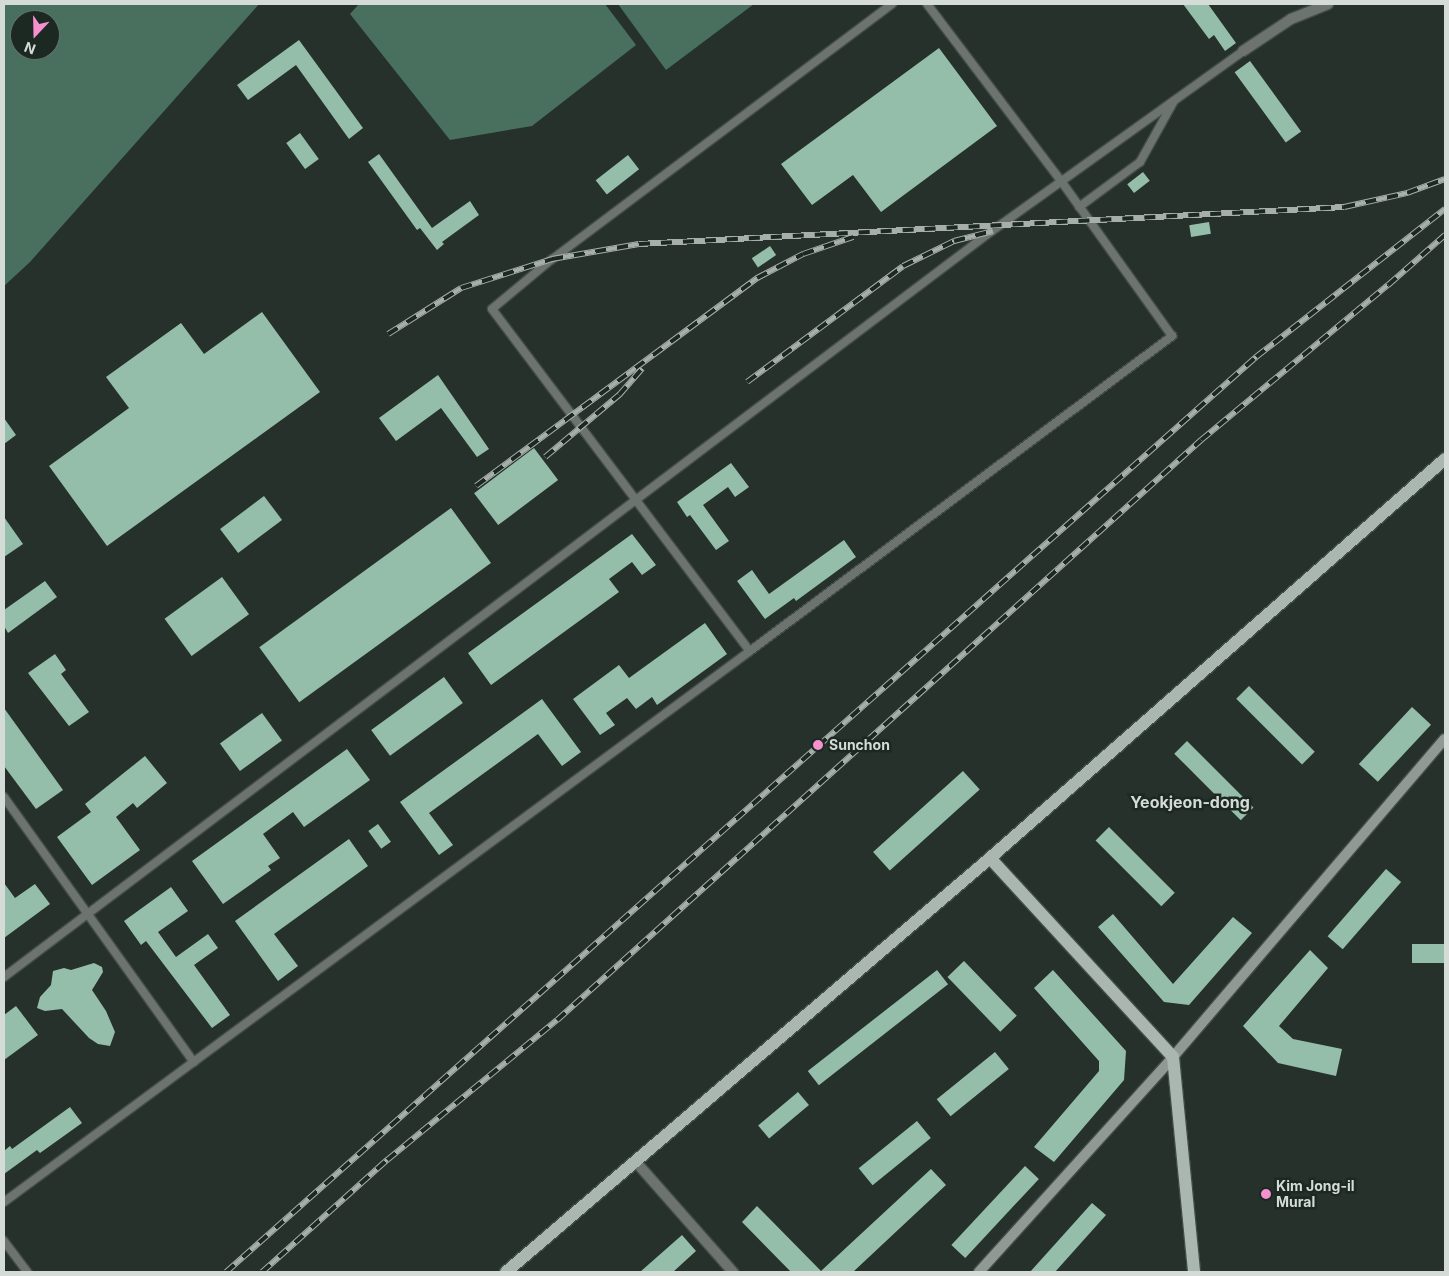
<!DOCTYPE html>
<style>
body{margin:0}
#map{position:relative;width:1449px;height:1276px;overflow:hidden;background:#26312c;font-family:Inter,sans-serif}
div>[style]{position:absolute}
.water>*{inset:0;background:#49705e}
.building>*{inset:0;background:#95beaa;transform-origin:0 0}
.roads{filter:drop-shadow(1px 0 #424c48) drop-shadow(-1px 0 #424c48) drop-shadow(0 1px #424c48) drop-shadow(0 -1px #424c48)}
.lane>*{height:8px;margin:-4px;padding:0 4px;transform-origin:4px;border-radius:4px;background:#6d736f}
.street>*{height:10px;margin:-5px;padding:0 5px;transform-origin:5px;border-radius:5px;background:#6d736f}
.secondary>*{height:10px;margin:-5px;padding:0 5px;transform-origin:5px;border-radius:5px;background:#909994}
.primary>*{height:12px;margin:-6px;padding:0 6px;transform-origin:6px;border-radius:6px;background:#aab7b0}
.rail>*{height:5.5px;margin-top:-2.75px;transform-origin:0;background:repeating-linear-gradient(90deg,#1c2822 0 11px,#a7afab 0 22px);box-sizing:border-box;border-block:1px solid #a7afab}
.dots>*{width:14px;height:14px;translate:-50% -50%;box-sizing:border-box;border:2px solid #1c2822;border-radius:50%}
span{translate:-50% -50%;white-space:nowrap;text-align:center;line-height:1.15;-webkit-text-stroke:5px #1c2822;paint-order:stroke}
.poi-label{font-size:14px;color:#d5dcd8;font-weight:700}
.left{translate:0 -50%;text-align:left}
.quarter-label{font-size:16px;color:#d5dcd8;font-weight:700}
.frame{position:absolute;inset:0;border:5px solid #d5dcd8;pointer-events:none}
.north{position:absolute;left:10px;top:10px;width:50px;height:50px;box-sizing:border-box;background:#1c2822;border:1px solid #66706b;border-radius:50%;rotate:201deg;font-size:14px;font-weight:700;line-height:20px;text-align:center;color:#d5dcd8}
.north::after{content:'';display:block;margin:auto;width:18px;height:22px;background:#f690cf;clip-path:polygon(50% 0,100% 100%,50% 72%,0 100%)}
</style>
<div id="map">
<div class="water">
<i style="clip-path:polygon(evenodd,4px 4px,259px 4px,30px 262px,4px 286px,4px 4px,20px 20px,50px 20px,50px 50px,20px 50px,20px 20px)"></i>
<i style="clip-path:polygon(359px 4px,605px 4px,636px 45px,532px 126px,450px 140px,350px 14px)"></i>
<i style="clip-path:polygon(618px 4px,754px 4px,666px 70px)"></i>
</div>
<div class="building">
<i style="clip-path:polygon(1183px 4px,1208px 4px,1236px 43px,1225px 51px,1214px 35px,1209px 39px)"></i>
<i style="clip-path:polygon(299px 40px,363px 128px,349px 139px,296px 65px,248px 100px,237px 85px)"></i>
<i style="clip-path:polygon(939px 48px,997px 126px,881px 212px,853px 175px,812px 205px,781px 164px)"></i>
<i style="left:1250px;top:61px;width:87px;height:19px;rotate:54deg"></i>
<i style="left:300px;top:133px;width:32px;height:17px;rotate:54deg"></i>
<i style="clip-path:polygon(379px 154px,432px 228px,470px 201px,479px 215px,442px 242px,444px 244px,437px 250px,420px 228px,417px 230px,368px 162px)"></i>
<i style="left:628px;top:155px;width:18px;height:41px;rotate:52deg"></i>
<i style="left:1143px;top:172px;width:11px;height:20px;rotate:52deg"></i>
<i style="left:1209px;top:222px;width:12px;height:20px;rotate:81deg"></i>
<i style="left:770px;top:246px;width:11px;height:22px;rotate:56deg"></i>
<i style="clip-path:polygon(262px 312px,320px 392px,107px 546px,49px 466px,129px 408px,106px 377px,181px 323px,204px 354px)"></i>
<i style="clip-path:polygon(438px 375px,489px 449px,477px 457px,441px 408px,396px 441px,379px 418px)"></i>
<i style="clip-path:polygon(4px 418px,16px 435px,4px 444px)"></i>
<i style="left:534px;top:448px;width:40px;height:75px;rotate:53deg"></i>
<i style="clip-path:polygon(731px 463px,749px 487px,735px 497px,728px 487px,703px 505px,729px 541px,716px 550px,690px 515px,687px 517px,677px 502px)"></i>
<i style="left:264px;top:496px;width:30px;height:55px;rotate:53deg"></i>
<i style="left:451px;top:508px;width:68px;height:237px;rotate:54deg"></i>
<i style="clip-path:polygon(4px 517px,23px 544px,4px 557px)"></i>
<i style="clip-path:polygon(632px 534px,656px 565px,642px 575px,632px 562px,609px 579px,619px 592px,491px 685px,468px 653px)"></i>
<i style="clip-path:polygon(844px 540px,856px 557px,796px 601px,794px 598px,765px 619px,737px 581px,752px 570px,769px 594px)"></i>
<i style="left:222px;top:577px;width:46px;height:71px;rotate:54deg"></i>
<i style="clip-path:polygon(45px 581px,57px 597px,8px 633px,4px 626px,4px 610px)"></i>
<i style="clip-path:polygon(705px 623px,727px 654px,657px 705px,652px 697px,636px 709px,627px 698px,606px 713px,615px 725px,600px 735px,573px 699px,619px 665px,629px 678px)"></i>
<i style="clip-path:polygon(55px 654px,66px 670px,61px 674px,89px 712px,69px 726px,28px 673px)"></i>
<i style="left:444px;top:677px;width:32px;height:90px;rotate:54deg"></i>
<i style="left:1249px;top:686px;width:93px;height:18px;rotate:45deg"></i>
<i style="clip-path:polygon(542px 699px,581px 752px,562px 766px,538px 734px,429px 813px,453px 845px,439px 855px,400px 802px)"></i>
<i style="left:1412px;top:707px;width:26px;height:78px;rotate:43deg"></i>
<i style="clip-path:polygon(4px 708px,63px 790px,36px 809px,4px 766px)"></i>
<i style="left:262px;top:713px;width:34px;height:52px;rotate:54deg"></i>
<i style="left:1187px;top:741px;width:94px;height:18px;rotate:45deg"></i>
<i style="clip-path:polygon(347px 749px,370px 780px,304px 827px,293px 812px,263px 834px,280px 858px,268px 866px,271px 870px,223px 904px,192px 861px)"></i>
<i style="clip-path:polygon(145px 756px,167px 783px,137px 808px,133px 803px,116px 817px,140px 850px,92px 885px,57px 837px,91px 812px,85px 804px)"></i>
<i style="left:963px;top:771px;width:25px;height:121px;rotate:48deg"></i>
<i style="left:378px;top:824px;width:22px;height:12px;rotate:54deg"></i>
<i style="left:1109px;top:827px;width:93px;height:19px;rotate:45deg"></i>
<i style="clip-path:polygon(349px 839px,368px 866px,274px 934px,298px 966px,278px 981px,235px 921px)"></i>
<i style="left:1386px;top:869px;width:20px;height:89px;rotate:41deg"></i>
<i style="clip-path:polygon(4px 883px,15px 898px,35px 884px,50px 904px,4px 938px)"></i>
<i style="clip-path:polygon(171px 887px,188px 911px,158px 932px,176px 957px,208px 934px,218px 948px,194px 965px,230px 1015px,212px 1028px,146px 941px,141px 945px,124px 921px)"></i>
<i style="clip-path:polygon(1113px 914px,1173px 984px,1233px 917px,1252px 933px,1189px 1005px,1164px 1002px,1098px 927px)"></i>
<i style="left:1445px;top:944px;width:19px;height:33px;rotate:90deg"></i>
<i style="clip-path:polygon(1310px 950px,1328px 968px,1279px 1026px,1293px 1039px,1342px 1049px,1336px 1076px,1278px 1063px,1243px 1026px)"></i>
<i style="left:964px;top:961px;width:76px;height:23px;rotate:46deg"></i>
<i style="clip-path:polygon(94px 963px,102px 967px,103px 972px,92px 990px,106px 1011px,115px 1032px,110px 1046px,98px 1044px,89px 1038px,62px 1009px,45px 1011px,37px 1008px,40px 997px,51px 985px,53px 971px,64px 968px,71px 970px)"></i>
<i style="left:937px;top:970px;width:18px;height:164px;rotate:52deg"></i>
<i style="clip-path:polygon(1053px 970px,1126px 1051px,1124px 1080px,1054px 1162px,1034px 1147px,1099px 1071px,1099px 1061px,1034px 988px)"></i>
<i style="clip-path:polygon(16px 1006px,38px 1035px,4px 1060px,4px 1015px)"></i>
<i style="left:995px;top:1052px;width:22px;height:75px;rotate:51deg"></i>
<i style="left:798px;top:1092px;width:17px;height:52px;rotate:50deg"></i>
<i style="clip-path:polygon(70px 1107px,82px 1123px,40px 1153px,37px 1150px,4px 1174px,4px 1151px,10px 1146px,12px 1149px)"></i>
<i style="left:917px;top:1121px;width:22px;height:75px;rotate:51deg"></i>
<i style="left:1025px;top:1166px;width:19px;height:108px;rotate:43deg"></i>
<i style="clip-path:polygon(931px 1169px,946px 1185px,853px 1272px,791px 1272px,742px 1222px,757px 1206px,821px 1271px)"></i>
<i style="clip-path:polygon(1092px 1203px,1106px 1215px,1055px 1272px,1030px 1272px)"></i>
<i style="clip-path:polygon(682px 1235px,696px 1251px,673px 1272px,640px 1272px)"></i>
</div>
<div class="roads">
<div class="lane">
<i style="left:892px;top:4px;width:425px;rotate:143.1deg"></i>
<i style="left:552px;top:259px;width:78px;rotate:140.2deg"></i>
<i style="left:492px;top:309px;width:428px;rotate:53deg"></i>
<i style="left:750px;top:651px;width:527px;rotate:-36.74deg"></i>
<i style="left:1172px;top:336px;width:191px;rotate:-125.6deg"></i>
<i style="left:1061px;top:181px;width:222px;rotate:-127.1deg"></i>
<i style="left:1079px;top:207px;width:76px;rotate:-36.4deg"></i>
<i style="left:1140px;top:162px;width:70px;rotate:-60.9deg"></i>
<i style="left:4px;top:797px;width:326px;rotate:54.4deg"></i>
<i style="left:4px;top:977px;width:1238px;rotate:-37.06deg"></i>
<i style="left:992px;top:231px;width:309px;rotate:-35.6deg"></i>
<i style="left:4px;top:1202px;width:927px;rotate:-36.45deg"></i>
<i style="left:4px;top:1241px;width:39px;rotate:53deg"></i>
</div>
<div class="street">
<i style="left:1243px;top:51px;width:58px;rotate:-33.7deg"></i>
<i style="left:1291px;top:19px;width:40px;rotate:-22deg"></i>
<i style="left:636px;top:1162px;width:147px;rotate:48.6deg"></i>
</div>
<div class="secondary">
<i style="left:979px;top:1272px;width:290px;rotate:-47.9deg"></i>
<i style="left:1173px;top:1057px;width:418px;rotate:-49.5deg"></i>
</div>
<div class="primary">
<i style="left:990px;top:858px;width:270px;rotate:47.4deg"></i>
<i style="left:1173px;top:1057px;width:216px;rotate:84.4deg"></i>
<i style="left:506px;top:1272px;width:637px;rotate:-40.54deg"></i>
<i style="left:990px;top:858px;width:605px;rotate:-41.25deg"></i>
</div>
</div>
<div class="rail">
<i style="left:388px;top:334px;width:86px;rotate:-32.2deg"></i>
<i style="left:461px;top:288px;width:96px;rotate:-17.7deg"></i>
<i style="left:552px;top:259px;width:88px;rotate:-9.8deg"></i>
<i style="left:639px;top:244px;width:706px;rotate:-3deg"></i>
<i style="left:1344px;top:207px;width:65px;rotate:-12.5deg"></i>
<i style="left:1407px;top:193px;width:40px;rotate:-20.2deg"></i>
<i style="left:747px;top:382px;width:194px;rotate:-36.6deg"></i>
<i style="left:903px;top:266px;width:57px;rotate:-26.1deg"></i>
<i style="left:954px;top:241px;width:40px;rotate:-14.4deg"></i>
<i style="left:545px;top:457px;width:97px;rotate:-40deg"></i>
<i style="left:619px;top:395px;width:35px;rotate:-49deg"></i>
<i style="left:476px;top:486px;width:350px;rotate:-36.5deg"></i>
<i style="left:757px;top:278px;width:52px;rotate:-27.6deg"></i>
<i style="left:803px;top:254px;width:53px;rotate:-18.8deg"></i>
<i style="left:226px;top:1272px;width:1378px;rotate:-41.62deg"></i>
<i style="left:1256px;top:357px;width:240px;rotate:-38.1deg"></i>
<i style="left:262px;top:1272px;width:168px;rotate:-41.9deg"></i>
<i style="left:387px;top:1160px;width:220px;rotate:-39.5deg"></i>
<i style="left:557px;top:1020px;width:867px;rotate:-42.01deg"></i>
<i style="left:1201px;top:440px;width:243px;rotate:-39.7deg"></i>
<i style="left:1388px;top:285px;width:76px;rotate:-41.3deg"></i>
</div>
<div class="dots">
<i style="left:818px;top:745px;background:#f690cf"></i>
<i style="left:1266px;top:1194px;background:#f690cf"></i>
</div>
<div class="poi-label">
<span class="left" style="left:829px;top:745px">Sunchon</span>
<span class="left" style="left:1276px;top:1194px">Kim Jong-il<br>Mural</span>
</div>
<div class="quarter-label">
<span style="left:1190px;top:802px">Yeokjeon-dong</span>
</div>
<div class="frame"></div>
<div class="north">N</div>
</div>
